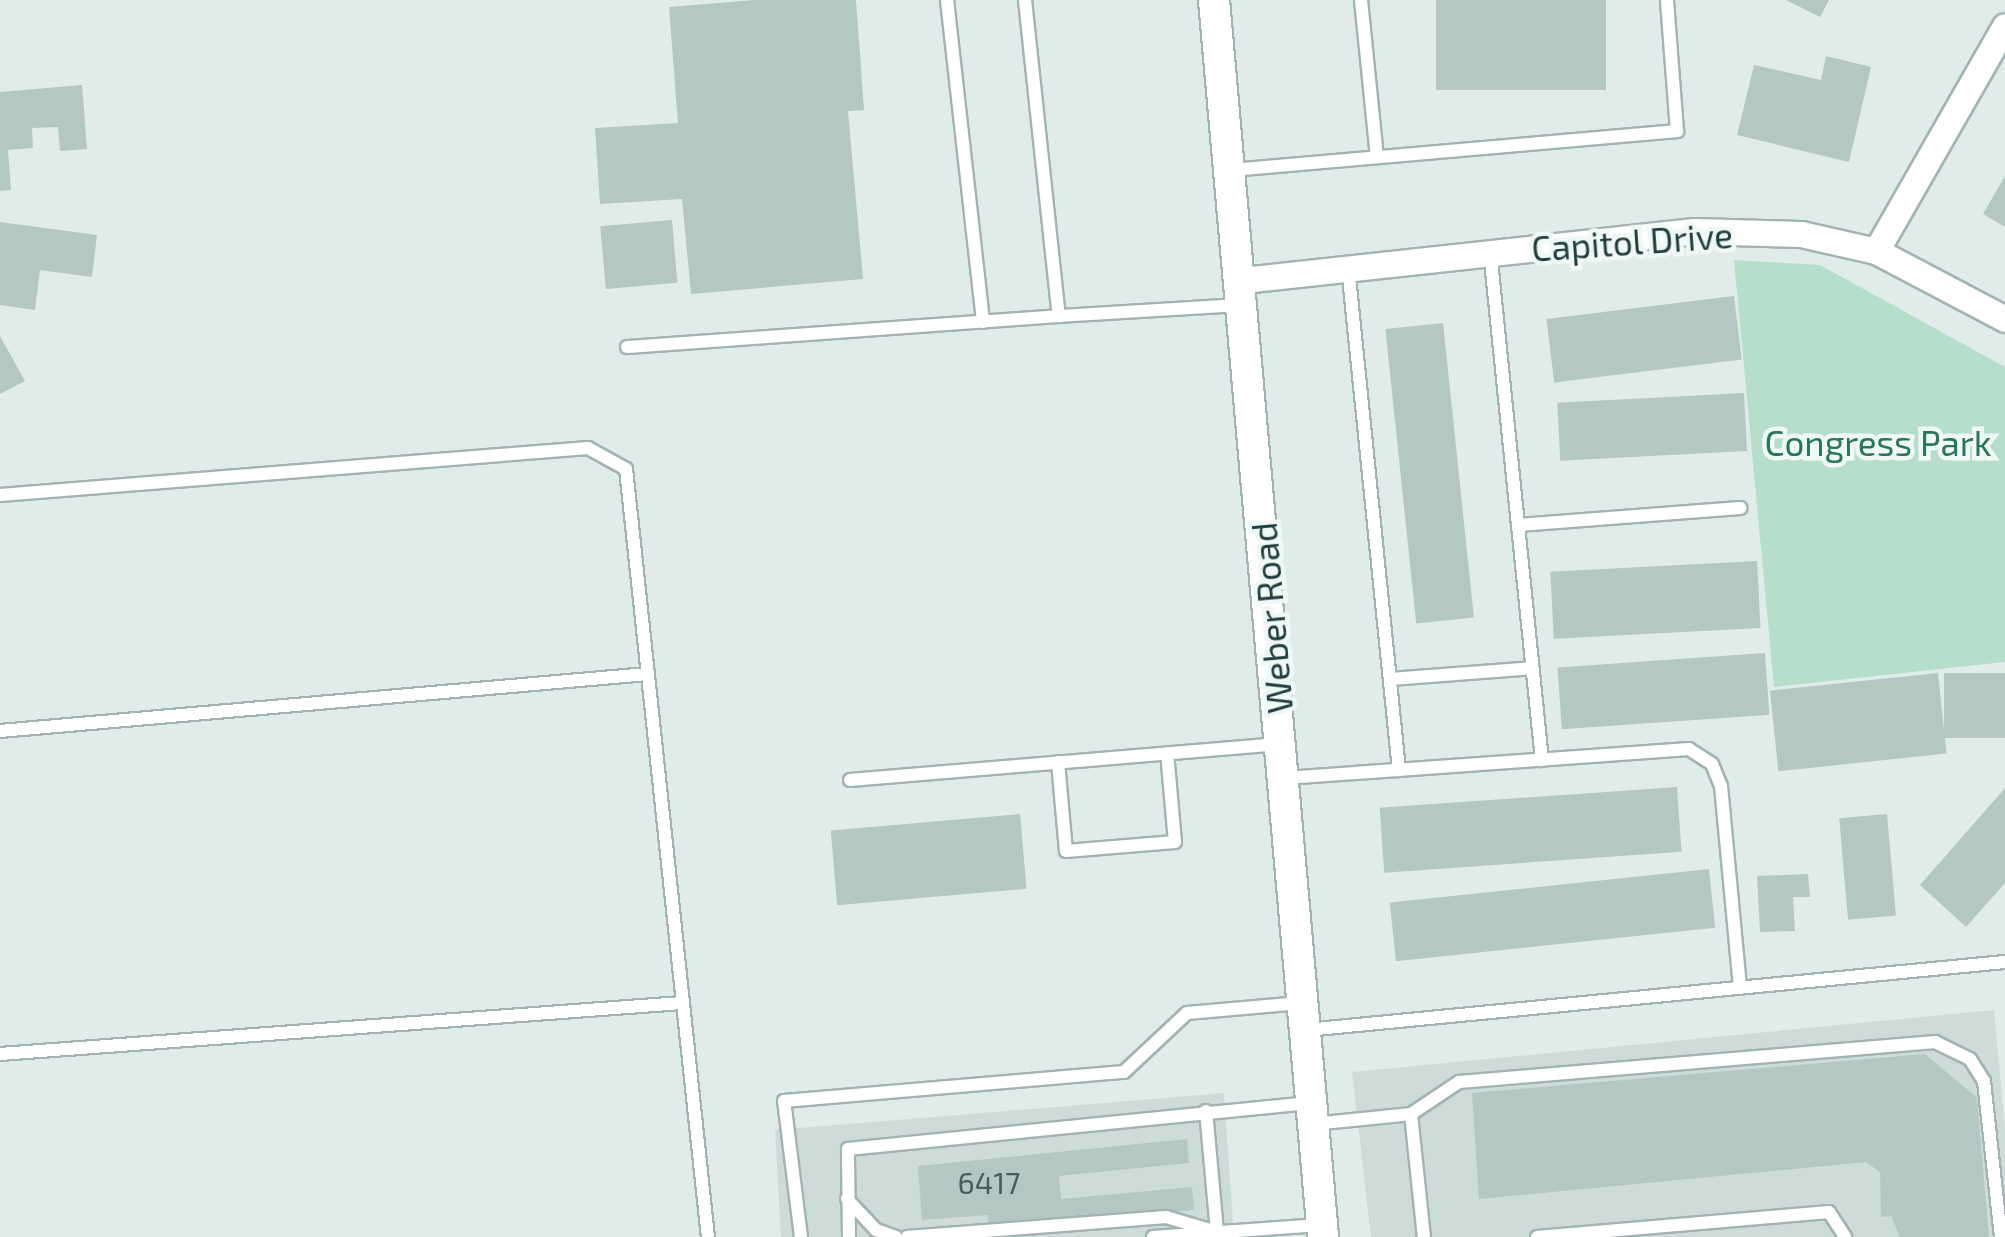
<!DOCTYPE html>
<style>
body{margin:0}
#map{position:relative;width:2005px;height:1237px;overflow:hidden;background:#e0ece9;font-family:"Exo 2",sans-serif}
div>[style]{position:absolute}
.built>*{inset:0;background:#cedcd9}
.green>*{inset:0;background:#b6dfcb}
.building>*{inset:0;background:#b5c7c3;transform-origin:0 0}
.roads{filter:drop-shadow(2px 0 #a2b4b2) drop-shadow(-2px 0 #a2b4b2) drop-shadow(0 2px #a2b4b2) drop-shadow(0 -2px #a2b4b2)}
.lane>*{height:12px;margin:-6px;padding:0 6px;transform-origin:6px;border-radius:6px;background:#fff}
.street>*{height:25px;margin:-12.5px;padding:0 12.5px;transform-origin:12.5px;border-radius:12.5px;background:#fff}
.secondary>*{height:30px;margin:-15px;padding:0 15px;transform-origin:15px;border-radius:15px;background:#fff}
span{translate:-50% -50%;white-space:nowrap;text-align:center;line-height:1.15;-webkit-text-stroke:9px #f0f8f6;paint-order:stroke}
.number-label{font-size:30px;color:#44605e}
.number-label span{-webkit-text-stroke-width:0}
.street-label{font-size:35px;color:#1f3e3d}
.park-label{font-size:35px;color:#267859}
</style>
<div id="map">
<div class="built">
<i style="clip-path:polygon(1994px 1010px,2005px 1129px,2005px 1237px,1371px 1237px,1352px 1072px)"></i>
<i style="clip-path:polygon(1224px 1093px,1234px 1237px,781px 1237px,775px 1130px)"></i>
</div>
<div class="green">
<i style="clip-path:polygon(1734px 260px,1820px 265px,2005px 367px,2005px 662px,1774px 687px)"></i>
</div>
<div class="building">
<i style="clip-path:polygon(754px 0,856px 0,864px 110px,848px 111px,863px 279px,691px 294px,682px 199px,600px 204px,595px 128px,678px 123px,669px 7px)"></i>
<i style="left:1436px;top:0;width:170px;height:90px"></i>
<i style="clip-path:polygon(1786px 0,1829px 0,1820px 17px)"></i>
<i style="clip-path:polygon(1826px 56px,1871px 67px,1849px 162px,1737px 135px,1754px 65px,1821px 80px)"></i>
<i style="clip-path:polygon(82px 85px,87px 149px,60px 151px,58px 127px,32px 128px,33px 148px,8px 150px,11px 190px,0 191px,0 92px)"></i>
<i style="clip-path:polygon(2005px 176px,2005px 227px,1983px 214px)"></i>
<i style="left:672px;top:220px;width:63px;height:72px;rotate:85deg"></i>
<i style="clip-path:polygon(0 222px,97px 235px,92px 277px,40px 270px,35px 310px,0 305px)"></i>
<i style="left:1734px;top:296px;width:64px;height:189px;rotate:83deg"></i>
<i style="left:1443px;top:323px;width:296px;height:58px;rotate:84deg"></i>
<i style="clip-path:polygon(0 336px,25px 381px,0 394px)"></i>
<i style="left:1744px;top:393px;width:58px;height:187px;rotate:87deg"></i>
<i style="left:1757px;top:561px;width:67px;height:207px;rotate:87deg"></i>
<i style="left:1765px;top:653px;width:62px;height:208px;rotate:86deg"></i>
<i style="left:1938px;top:673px;width:81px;height:169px;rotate:84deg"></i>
<i style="left:2005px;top:673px;width:65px;height:61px;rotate:90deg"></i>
<i style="left:1677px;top:787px;width:65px;height:298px;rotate:86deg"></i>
<i style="clip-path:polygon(2005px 788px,2005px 883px,1966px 927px,1920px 885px)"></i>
<i style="left:1020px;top:814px;width:75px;height:190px;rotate:85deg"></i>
<i style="left:1887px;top:814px;width:102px;height:48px;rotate:85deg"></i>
<i style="left:1709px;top:869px;width:59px;height:321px;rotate:84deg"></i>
<i style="clip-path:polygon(1808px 874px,1810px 897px,1793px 897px,1795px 931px,1760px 932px,1757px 876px)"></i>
<i style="clip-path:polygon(1925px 1054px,1977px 1098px,1989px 1237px,1900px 1237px,1891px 1216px,1881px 1217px,1880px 1172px,1866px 1162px,1479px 1199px,1472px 1093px)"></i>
<i style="clip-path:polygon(1187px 1139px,1189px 1163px,1059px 1176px,1061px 1199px,1192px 1187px,1194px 1210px,989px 1227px,988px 1215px,922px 1220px,918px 1166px)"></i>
</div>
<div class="roads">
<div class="lane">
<i style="left:947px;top:0;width:324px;rotate:83.6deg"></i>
<i style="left:1025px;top:0;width:318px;rotate:83.9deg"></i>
<i style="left:1059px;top:316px;width:179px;rotate:-3.5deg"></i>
<i style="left:1361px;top:0;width:158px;rotate:84.2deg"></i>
<i style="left:1232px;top:170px;width:447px;rotate:-5deg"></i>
<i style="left:1677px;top:131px;width:131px;rotate:-94.4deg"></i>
<i style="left:1490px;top:251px;width:512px;rotate:84.17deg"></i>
<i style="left:1348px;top:267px;width:506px;rotate:84.21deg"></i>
<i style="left:627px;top:347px;width:433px;rotate:-4.1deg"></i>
<i style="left:0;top:495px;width:590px;rotate:-4.57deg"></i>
<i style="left:588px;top:448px;width:43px;rotate:28.9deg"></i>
<i style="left:626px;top:469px;width:772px;rotate:83.91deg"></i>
<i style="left:1518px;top:525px;width:223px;rotate:-4.4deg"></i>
<i style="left:1390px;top:679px;width:142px;rotate:-4.4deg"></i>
<i style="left:0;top:731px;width:650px;rotate:-5.03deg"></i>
<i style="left:1058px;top:762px;width:89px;rotate:84.9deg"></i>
<i style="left:1066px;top:851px;width:109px;rotate:-4.7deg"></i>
<i style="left:1175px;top:842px;width:89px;rotate:-95.1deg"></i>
<i style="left:1285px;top:778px;width:405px;rotate:-4.1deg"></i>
<i style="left:1689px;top:749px;width:27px;rotate:33deg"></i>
<i style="left:1712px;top:764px;width:24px;rotate:68deg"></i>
<i style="left:1721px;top:786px;width:202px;rotate:84.6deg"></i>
<i style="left:850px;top:780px;width:431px;rotate:-4.8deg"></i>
<i style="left:1306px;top:1030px;width:702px;rotate:-5.56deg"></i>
<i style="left:0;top:1054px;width:683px;rotate:-4.28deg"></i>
<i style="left:1206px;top:1111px;width:121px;rotate:84.8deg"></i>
<i style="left:1411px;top:1114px;width:58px;rotate:-33.7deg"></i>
<i style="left:1459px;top:1082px;width:478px;rotate:-4.8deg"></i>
<i style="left:1935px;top:1042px;width:39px;rotate:26deg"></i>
<i style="left:1970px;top:1059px;width:26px;rotate:58deg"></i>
<i style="left:1984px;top:1081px;width:157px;rotate:83.8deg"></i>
<i style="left:1313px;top:1124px;width:99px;rotate:-5.8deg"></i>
<i style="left:1411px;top:1114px;width:124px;rotate:84deg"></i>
<i style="left:847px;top:1199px;width:42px;rotate:46.9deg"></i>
<i style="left:876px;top:1230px;width:21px;rotate:19deg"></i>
<i style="left:801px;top:1237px;width:137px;rotate:-97.1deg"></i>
<i style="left:784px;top:1101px;width:341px;rotate:-4.9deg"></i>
<i style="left:1124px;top:1072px;width:86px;rotate:-43.1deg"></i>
<i style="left:1187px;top:1013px;width:114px;rotate:-5deg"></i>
<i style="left:849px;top:1237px;width:88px;rotate:-90.7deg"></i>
<i style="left:848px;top:1149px;width:463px;rotate:-5.7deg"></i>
<i style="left:907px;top:1237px;width:260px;rotate:-4.4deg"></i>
<i style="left:1166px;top:1217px;width:53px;rotate:16.4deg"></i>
<i style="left:1153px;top:1237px;width:167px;rotate:-4.1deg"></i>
<i style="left:1537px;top:1237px;width:293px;rotate:-4.9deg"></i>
<i style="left:1829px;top:1212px;width:30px;rotate:57deg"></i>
</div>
<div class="street">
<i style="left:1876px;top:251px;width:259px;rotate:-60.2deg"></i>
<i style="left:1243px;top:280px;width:454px;rotate:-6.2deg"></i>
<i style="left:1694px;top:231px;width:107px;rotate:1.6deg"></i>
<i style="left:1801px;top:234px;width:77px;rotate:12.8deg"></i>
<i style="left:1876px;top:251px;width:146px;rotate:27.8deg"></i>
</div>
<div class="secondary">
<i style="left:1214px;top:0;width:1242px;rotate:84.96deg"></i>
</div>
</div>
<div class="number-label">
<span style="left:989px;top:1182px">6417</span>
</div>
<div class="street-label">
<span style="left:1632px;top:241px;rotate:-4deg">Capitol Drive</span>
<span style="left:1271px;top:618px;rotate:-95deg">Weber Road</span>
</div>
<div class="park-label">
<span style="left:1878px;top:442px">Congress Park</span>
</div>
</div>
